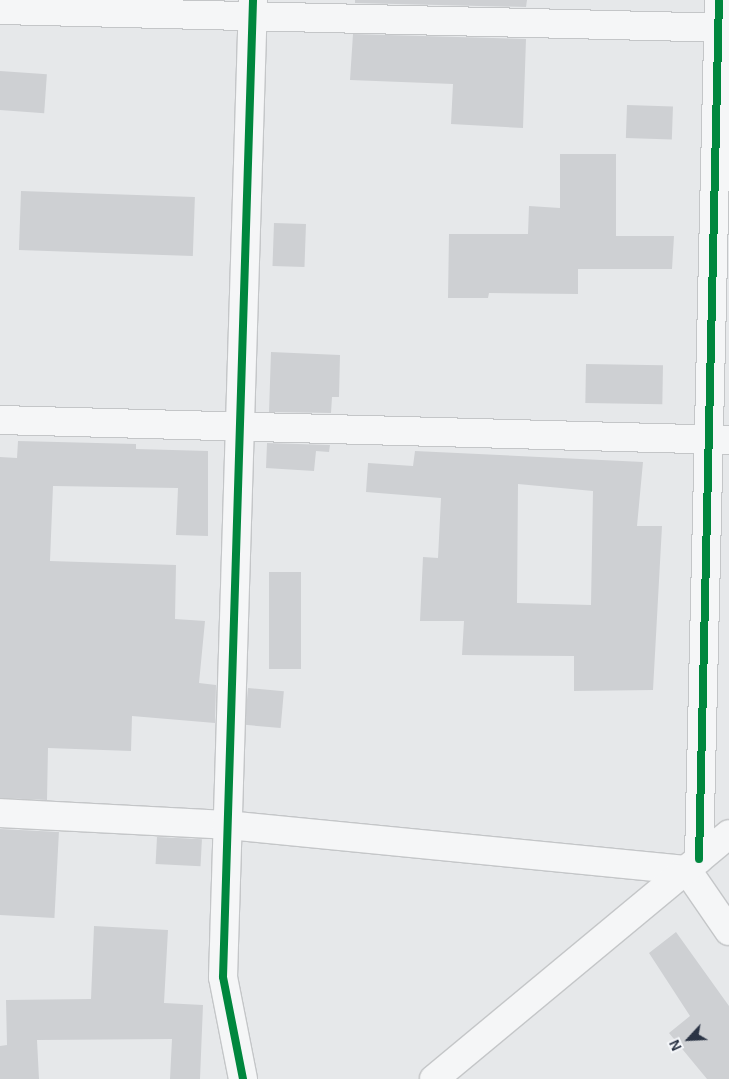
<!DOCTYPE html>
<style>
body{margin:0}
#map{position:relative;width:729px;height:1079px;overflow:hidden;background:#e6e8ea;font-family:Arial,sans-serif}
div>[style]{position:absolute}
.building>*{inset:0;background:#ced0d3;transform-origin:0 0}
.roads{filter:drop-shadow(1px 0 #c4c6c8) drop-shadow(-1px 0 #c4c6c8) drop-shadow(0 1px #c4c6c8) drop-shadow(0 -1px #c4c6c8)}
.minor>*{height:28px;margin:-14px;padding:0 14px;transform-origin:14px;border-radius:14px;background:#f5f6f7}
.cycleway>*{height:8px;margin:-4px;padding:0 4px;transform-origin:4px;border-radius:4px;background:#00873e}
span{translate:-50% -50%;white-space:nowrap;text-align:center;line-height:1.15;-webkit-text-stroke:4px #f4f6f9;paint-order:stroke}
.north{position:absolute;left:664px;top:1014px;width:50px;height:50px;-webkit-text-stroke:4px #f4f6f9;paint-order:stroke;rotate:245deg;font-size:14px;font-weight:700;line-height:20px;text-align:center;color:#2b3445}
.north::after{content:'';display:block;margin:auto;width:18px;height:22px;background:#2b3445;clip-path:polygon(50% 0,100% 100%,50% 72%,0 100%)}
</style>
<div id="map">
<div class="building">
<i style="clip-path:polygon(355px 0,527px 0,526px 7px,355px 3px)"></i>
<i style="clip-path:polygon(353px 34px,526px 39px,523px 128px,451px 124px,453px 84px,350px 80px)"></i>
<i style="left:0;top:71px;width:47px;height:39px;rotate:4deg"></i>
<i style="left:627px;top:105px;width:46px;height:33px;rotate:2deg"></i>
<i style="clip-path:polygon(560px 154px,616px 154px,616px 236px,674px 236px,672px 269px,578px 269px,578px 294px,489px 293px,488px 298px,448px 298px,449px 234px,528px 234px,529px 206px,560px 208px)"></i>
<i style="left:21px;top:191px;width:174px;height:59px;rotate:2deg"></i>
<i style="left:274px;top:223px;width:32px;height:43px;rotate:2deg"></i>
<i style="clip-path:polygon(271px 352px,340px 355px,339px 397px,332px 397px,331px 413px,269px 412px)"></i>
<i style="left:586px;top:364px;width:77px;height:39px;rotate:1deg"></i>
<i style="clip-path:polygon(18px 441px,136px 444px,136px 449px,208px 451px,208px 536px,176px 535px,178px 488px,53px 486px,50px 561px,176px 565px,175px 619px,205px 621px,199px 683px,216px 685px,215px 723px,132px 716px,131px 751px,48px 748px,47px 800px,0 798px,0 457px,17px 458px)"></i>
<i style="clip-path:polygon(267px 443px,330px 445px,329px 452px,316px 451px,314px 471px,266px 468px)"></i>
<i style="clip-path:polygon(evenodd,415px 451px,643px 462px,637px 526px,662px 526px,653px 690px,574px 691px,574px 656px,462px 655px,464px 621px,420px 621px,423px 557px,438px 558px,441px 498px,366px 492px,368px 463px,413px 466px,415px 451px,518px 484px,593px 491px,591px 605px,517px 603px,518px 484px)"></i>
<i style="left:269px;top:572px;width:32px;height:97px"></i>
<i style="left:248px;top:688px;width:36px;height:37px;rotate:5deg"></i>
<i style="left:0;top:829px;width:59px;height:86px;rotate:3deg"></i>
<i style="left:157px;top:837px;width:45px;height:27px;rotate:3deg"></i>
<i style="clip-path:polygon(94px 926px,168px 930px,164px 1003px,203px 1005px,200px 1079px,170px 1079px,172px 1039px,37px 1040px,39px 1079px,0 1079px,0 1046px,7px 1045px,6px 1000px,91px 999px)"></i>
<i style="clip-path:polygon(676px 932px,729px 1006px,729px 1079px,707px 1079px,669px 1033px,690px 1016px,649px 953px)"></i>
</div>
<div class="roads">
<div class="minor">
<i style="left:0;top:10px;width:729px;rotate:1.41deg"></i>
<i style="left:0;top:420px;width:729px;rotate:1.57deg"></i>
<i style="left:0;top:813px;width:227px;rotate:3deg"></i>
<i style="left:227px;top:825px;width:462px;rotate:5.6deg"></i>
<i style="left:687px;top:870px;width:74px;rotate:55.5deg"></i>
<i style="left:699px;top:859px;width:859px;rotate:-88.67deg"></i>
<i style="left:243px;top:1079px;width:104px;rotate:-101.1deg"></i>
<i style="left:223px;top:977px;width:977px;rotate:-88.24deg"></i>
<i style="left:434px;top:1079px;width:383px;rotate:-39.7deg"></i>
</div>
</div>
<div class="cycleway">
<i style="left:699px;top:859px;width:859px;rotate:-88.67deg"></i>
<i style="left:243px;top:1079px;width:104px;rotate:-101.1deg"></i>
<i style="left:223px;top:977px;width:977px;rotate:-88.24deg"></i>
</div>
<div class="north">N</div>
</div>
